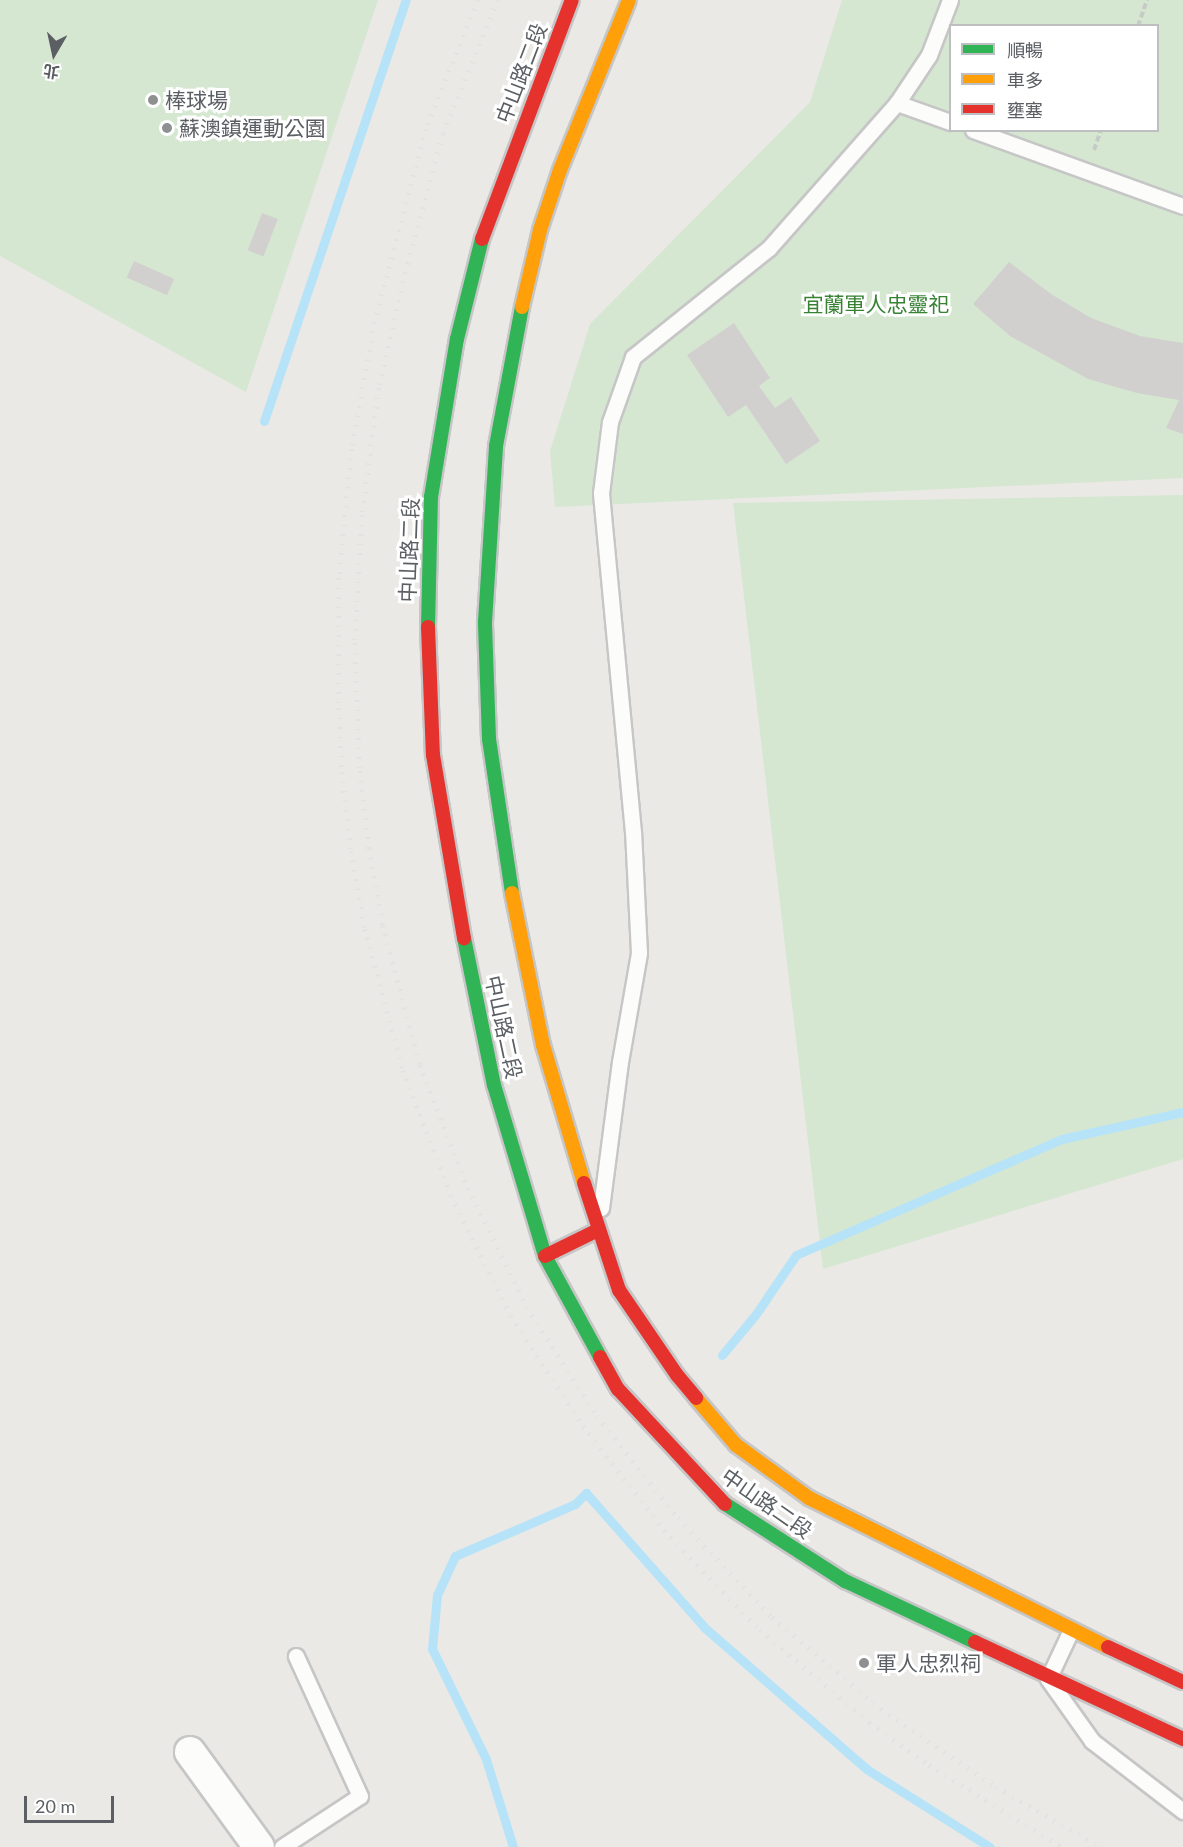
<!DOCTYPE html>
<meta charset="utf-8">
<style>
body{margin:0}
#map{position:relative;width:1183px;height:1847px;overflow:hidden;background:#ebe9e6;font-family:Lato,"Noto Sans TC",sans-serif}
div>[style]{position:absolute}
.green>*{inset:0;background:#d5e7d1}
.stream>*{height:9px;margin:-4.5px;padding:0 4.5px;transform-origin:4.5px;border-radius:4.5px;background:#b7e3f8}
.building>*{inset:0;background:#d1d0cf;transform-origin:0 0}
.path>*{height:4px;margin-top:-2px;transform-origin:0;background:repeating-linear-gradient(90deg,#c5cbc7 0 6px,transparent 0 9px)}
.roads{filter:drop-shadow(2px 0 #c6c6c7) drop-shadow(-2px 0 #c6c6c7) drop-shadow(0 2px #c6c6c7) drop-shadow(0 -2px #c6c6c7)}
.lane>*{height:15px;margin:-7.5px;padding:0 7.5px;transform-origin:7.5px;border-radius:7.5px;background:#fcfcfb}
.street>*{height:30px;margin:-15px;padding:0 15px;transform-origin:15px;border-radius:15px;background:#fcfcfb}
.fast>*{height:14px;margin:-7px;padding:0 7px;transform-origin:7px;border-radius:7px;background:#30b455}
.slow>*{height:14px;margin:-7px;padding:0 7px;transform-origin:7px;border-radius:7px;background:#ff9f0a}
.jam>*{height:14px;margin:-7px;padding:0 7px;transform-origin:7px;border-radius:7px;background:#e5322d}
.rail>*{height:4.5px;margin-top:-2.25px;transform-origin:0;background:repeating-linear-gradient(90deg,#e2e2e2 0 1.5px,transparent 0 9.5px)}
.dots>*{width:16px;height:16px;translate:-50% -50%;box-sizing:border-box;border:3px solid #fff;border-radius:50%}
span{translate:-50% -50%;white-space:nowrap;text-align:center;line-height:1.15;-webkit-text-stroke:6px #fff;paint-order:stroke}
.street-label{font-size:21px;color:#5b5f63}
.poi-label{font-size:21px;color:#5b5f63}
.left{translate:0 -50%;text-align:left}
.park-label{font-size:21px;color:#388234}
.legend{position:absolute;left:949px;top:24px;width:210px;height:108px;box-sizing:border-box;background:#fff;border:2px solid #bdbfc1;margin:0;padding:8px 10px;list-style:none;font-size:18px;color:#5b5f63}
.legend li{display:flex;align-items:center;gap:12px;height:30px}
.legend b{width:30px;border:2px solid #bdbfc1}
.north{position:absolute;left:24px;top:24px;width:60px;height:60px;-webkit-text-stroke:4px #fff;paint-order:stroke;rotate:189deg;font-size:16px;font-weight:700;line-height:24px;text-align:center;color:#5b5f63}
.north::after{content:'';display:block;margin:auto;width:21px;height:27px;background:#5b5f63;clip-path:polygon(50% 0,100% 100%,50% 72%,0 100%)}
.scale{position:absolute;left:24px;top:1796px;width:90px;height:27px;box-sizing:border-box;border:3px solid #5b5f63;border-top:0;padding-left:8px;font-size:18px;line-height:21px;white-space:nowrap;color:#5b5f63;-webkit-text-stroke:4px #fff;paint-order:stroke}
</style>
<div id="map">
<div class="green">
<i style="clip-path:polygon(0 0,378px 0,246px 392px,0 256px)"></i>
<i style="clip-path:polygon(evenodd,842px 0,1183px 0,1183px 478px,555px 507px,550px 451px,590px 324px,810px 102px,842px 0,950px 26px,1158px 26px,1158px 130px,950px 130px,950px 26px)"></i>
<i style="clip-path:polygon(1183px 495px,1183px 1159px,823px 1269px,733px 503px)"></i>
</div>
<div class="stream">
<i style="left:264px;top:421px;width:444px;rotate:-71.4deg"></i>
<i style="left:722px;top:1355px;width:53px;rotate:-50.3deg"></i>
<i style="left:756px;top:1314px;width:71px;rotate:-55.9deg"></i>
<i style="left:796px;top:1255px;width:290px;rotate:-23.6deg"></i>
<i style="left:1062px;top:1139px;width:124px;rotate:-12.6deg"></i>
<i style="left:513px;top:1847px;width:92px;rotate:-107.1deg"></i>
<i style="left:486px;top:1759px;width:123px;rotate:-116.1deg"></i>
<i style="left:432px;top:1649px;width:54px;rotate:-84.7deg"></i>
<i style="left:437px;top:1595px;width:43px;rotate:-65.2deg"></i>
<i style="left:455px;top:1556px;width:131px;rotate:-23.4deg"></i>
<i style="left:575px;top:1504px;width:16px;rotate:-45deg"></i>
<i style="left:586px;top:1493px;width:180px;rotate:48.6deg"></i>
<i style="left:705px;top:1628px;width:216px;rotate:41.1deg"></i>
<i style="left:868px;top:1770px;width:144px;rotate:32.3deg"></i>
</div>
<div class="building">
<i style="left:262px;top:213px;width:17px;height:40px;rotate:21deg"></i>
<i style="left:134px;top:261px;width:44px;height:18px;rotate:24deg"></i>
<i style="clip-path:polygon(1009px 262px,1051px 294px,1091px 318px,1140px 336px,1183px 343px,1183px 434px,1166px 428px,1179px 400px,1137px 393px,1088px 379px,1010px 336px,973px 304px)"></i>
<i style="clip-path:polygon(734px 323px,770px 378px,759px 386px,775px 408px,791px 397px,820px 441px,786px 464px,746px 405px,728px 417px,687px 355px)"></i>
</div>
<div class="path">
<i style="left:1138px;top:26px;width:28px;rotate:-71deg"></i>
<i style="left:1094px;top:150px;width:21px;rotate:-71deg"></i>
</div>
<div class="roads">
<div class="lane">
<i style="left:897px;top:103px;width:56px;rotate:19.7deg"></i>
<i style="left:973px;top:130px;width:223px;rotate:19.9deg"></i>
<i style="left:601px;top:1208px;width:147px;rotate:-82.6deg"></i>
<i style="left:620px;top:1062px;width:111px;rotate:-80.1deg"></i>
<i style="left:639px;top:953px;width:121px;rotate:-92.8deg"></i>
<i style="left:633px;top:832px;width:341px;rotate:-95.4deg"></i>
<i style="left:601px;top:493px;width:72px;rotate:-82.8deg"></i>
<i style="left:610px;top:422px;width:69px;rotate:-70.5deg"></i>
<i style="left:633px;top:357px;width:174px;rotate:-38.7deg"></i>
<i style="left:769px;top:248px;width:193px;rotate:-48.6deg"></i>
<i style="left:897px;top:103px;width:58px;rotate:-56.3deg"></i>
<i style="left:929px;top:55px;width:59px;rotate:-69.1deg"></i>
<i style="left:1071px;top:1630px;width:54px;rotate:115.1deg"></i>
<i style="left:1048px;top:1679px;width:76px;rotate:54.6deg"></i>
<i style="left:1092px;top:1741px;width:115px;rotate:37.6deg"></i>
<i style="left:282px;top:1847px;width:93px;rotate:-33.2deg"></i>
<i style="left:360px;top:1796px;width:154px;rotate:-114.6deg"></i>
</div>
<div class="street">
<i style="left:190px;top:1752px;width:117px;rotate:54deg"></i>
</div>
<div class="fast">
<i style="left:428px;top:627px;width:130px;rotate:-88.7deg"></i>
<i style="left:431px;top:497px;width:160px;rotate:-80.7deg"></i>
<i style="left:457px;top:339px;width:103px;rotate:-76deg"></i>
<i style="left:512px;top:893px;width:156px;rotate:-98.5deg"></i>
<i style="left:489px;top:739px;width:117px;rotate:-92deg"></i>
<i style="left:485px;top:622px;width:176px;rotate:-86.4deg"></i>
<i style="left:496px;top:446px;width:141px;rotate:-79.4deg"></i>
<i style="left:464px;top:938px;width:150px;rotate:78.5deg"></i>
<i style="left:494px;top:1085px;width:178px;rotate:73.4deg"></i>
<i style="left:545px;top:1256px;width:115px;rotate:61.4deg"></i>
<i style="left:725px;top:1504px;width:143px;rotate:32.7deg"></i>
<i style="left:845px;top:1581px;width:144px;rotate:25.1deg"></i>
</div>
<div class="slow">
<i style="left:522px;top:307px;width:79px;rotate:-76.8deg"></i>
<i style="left:540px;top:230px;width:63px;rotate:-71.6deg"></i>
<i style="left:560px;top:170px;width:183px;rotate:-67.9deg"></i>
<i style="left:512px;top:893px;width:155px;rotate:78.5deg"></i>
<i style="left:543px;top:1045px;width:144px;rotate:73.5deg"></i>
<i style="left:696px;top:1398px;width:62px;rotate:49.6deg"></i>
<i style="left:736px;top:1445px;width:90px;rotate:36deg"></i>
<i style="left:809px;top:1498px;width:334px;rotate:26.5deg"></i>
</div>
<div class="jam">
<i style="left:482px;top:239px;width:255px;rotate:-69.4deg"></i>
<i style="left:428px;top:627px;width:128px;rotate:87.8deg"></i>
<i style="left:433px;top:755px;width:186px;rotate:80.4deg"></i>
<i style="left:584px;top:1183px;width:113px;rotate:71.9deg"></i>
<i style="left:619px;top:1290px;width:103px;rotate:55.7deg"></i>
<i style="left:677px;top:1375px;width:30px;rotate:50deg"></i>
<i style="left:545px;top:1256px;width:59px;rotate:-26.1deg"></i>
<i style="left:600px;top:1357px;width:37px;rotate:61deg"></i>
<i style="left:618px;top:1389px;width:157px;rotate:47.1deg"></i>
<i style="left:975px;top:1642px;width:230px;rotate:25deg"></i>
<i style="left:1108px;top:1647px;width:83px;rotate:25deg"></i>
</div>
</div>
<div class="rail">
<i style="left:478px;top:0;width:139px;rotate:112deg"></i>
<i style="left:426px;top:129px;width:200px;rotate:104.8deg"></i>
<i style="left:375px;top:322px;width:129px;rotate:100.3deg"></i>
<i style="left:352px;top:449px;width:130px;rotate:95.8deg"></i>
<i style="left:339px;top:578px;width:130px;rotate:90deg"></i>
<i style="left:339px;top:708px;width:64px;rotate:87.3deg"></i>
<i style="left:342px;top:772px;width:80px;rotate:83.5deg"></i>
<i style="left:351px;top:851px;width:79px;rotate:79.8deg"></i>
<i style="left:365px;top:929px;width:146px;rotate:74.9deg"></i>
<i style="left:403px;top:1070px;width:135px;rotate:69.1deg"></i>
<i style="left:451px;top:1196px;width:134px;rotate:63.4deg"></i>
<i style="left:511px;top:1316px;width:131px;rotate:56.8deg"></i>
<i style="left:583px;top:1426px;width:132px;rotate:52.1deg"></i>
<i style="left:664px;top:1530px;width:139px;rotate:46.2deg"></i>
<i style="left:760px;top:1630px;width:144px;rotate:40.2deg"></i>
<i style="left:870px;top:1723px;width:72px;rotate:35.4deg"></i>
<i style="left:929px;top:1765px;width:156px;rotate:31.7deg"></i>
<i style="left:498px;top:0;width:145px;rotate:112.3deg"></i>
<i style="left:443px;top:134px;width:134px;rotate:105.2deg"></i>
<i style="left:408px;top:263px;width:128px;rotate:103.1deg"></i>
<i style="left:379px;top:388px;width:128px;rotate:97.6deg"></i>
<i style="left:362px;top:515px;width:128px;rotate:93.1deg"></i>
<i style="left:355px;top:643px;width:128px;rotate:87.8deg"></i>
<i style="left:360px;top:771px;width:78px;rotate:83.3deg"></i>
<i style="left:369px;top:848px;width:78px;rotate:79.7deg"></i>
<i style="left:383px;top:925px;width:145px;rotate:75.2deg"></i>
<i style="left:420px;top:1065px;width:132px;rotate:68.7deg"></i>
<i style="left:468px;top:1188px;width:133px;rotate:63.6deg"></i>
<i style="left:527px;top:1307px;width:130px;rotate:57.3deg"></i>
<i style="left:597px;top:1416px;width:130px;rotate:51.5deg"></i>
<i style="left:678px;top:1518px;width:137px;rotate:46.5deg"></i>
<i style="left:772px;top:1617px;width:143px;rotate:40.2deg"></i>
<i style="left:881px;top:1709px;width:139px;rotate:34.1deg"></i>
<i style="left:996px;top:1787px;width:121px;rotate:29.7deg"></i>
</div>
<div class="dots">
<i style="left:153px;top:100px;background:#8d8f91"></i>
<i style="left:167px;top:128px;background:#8d8f91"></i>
<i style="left:864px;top:1663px;background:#8d8f91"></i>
</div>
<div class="street-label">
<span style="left:521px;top:73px;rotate:-69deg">中山路二段</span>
<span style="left:409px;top:550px;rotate:-88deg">中山路二段</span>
<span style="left:504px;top:1027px;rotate:78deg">中山路二段</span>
<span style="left:767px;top:1503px;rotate:35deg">中山路二段</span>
</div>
<div class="poi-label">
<span class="left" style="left:165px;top:100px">棒球場</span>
<span class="left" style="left:179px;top:128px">蘇澳鎮運動公園</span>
<span class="left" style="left:876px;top:1663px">軍人忠烈祠</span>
</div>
<div class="park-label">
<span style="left:876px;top:304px">宜蘭軍人忠靈祀</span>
</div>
<ul class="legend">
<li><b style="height:8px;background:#30b455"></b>順暢</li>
<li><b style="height:8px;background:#ff9f0a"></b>車多</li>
<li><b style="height:8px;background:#e5322d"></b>壅塞</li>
</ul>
<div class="north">北</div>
<div class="scale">20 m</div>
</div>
